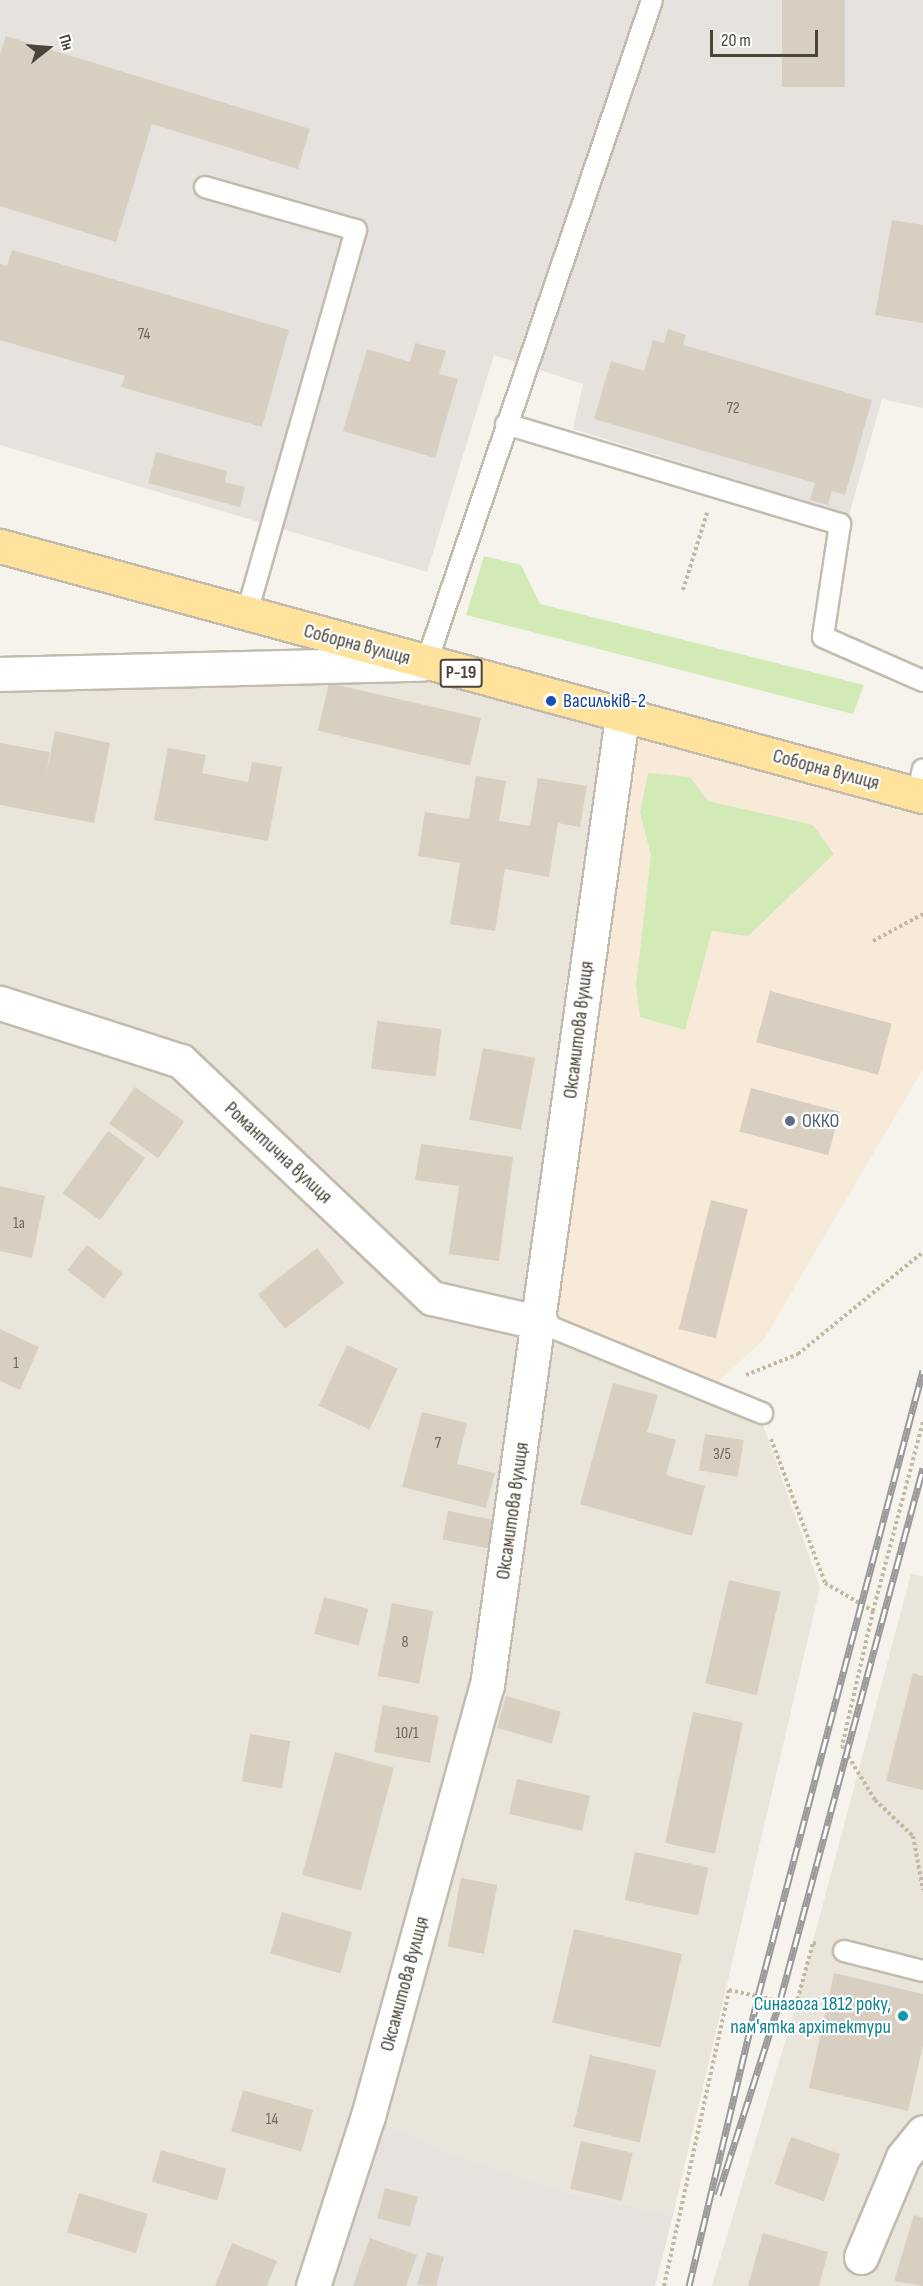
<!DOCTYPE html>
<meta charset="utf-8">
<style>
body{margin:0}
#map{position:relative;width:923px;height:2286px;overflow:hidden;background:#f6f3ec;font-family:"Sofia Sans Condensed",sans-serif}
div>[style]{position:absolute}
.residential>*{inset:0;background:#eae5da}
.commercial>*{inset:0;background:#f7ead8}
.industrial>*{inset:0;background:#e6e2dd}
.green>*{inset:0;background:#d2eab5}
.building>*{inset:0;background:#d8cfc1;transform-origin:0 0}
.path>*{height:4px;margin-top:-2px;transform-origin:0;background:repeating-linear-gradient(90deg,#c4b79f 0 3px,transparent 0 6px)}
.roads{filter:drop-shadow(2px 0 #c2bbae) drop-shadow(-2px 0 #c2bbae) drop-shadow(0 2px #c2bbae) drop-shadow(0 -2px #c2bbae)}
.lane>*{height:20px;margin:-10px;padding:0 10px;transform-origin:10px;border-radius:10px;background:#fff}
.street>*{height:33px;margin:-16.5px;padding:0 16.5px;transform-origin:16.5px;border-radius:16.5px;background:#fff}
.primary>*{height:33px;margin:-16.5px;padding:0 16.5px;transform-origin:16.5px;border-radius:16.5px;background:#ffe39c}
.rail>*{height:7px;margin-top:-3.5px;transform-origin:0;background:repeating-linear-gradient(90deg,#fff 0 14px,#9a9a9a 0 28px);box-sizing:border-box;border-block:2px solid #9a9a9a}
.dots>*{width:16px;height:16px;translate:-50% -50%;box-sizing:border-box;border:3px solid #fff;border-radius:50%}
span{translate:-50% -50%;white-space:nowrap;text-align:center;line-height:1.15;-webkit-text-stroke:4.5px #fff;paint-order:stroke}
.number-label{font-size:16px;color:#6e675b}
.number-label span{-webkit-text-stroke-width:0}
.shield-label span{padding:2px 4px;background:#fff;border:2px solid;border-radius:4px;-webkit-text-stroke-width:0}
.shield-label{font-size:18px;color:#4b4439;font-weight:700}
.street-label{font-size:20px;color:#4b4439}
.transit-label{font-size:20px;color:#164399}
.left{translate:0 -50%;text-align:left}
.service-label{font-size:20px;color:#4e5e75}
.culture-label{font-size:20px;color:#0d838f}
.right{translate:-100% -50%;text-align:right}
.north{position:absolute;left:18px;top:18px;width:60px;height:60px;-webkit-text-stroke:4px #fff;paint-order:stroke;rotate:73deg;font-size:16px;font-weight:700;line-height:24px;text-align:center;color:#4b4439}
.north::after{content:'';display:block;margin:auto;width:21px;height:27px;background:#4b4439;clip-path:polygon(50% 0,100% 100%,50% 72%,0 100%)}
.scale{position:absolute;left:710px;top:30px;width:108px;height:27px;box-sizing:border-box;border:3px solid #4b4439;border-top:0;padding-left:8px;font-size:18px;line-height:21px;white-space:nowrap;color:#4b4439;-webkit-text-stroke:4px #fff;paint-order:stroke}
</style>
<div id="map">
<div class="residential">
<i style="clip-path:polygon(426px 664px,622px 717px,541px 1323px,761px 1419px,820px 1587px,673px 2215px,557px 2190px,459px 2157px,368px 2116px,313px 2286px,0 2286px,0 674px)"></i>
<i style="clip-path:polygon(911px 1574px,923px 1576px,923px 2286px,712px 2286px,796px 2005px)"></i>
</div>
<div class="commercial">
<i style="clip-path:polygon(622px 717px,923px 796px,923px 1069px,764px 1339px,711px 1389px,541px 1323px)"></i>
</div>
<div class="industrial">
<i style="clip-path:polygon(0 0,923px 0,923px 408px,882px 399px,849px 515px,573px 429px,583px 384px,494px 355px,427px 572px,0 445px)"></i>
<i style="clip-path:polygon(368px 2116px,459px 2157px,557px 2190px,673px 2215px,655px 2286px,313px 2286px)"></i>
</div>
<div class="green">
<i style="clip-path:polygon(484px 556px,521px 565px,540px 604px,864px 685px,853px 714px,466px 615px)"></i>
<i style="clip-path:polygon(648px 773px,690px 777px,708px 801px,813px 825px,834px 854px,748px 936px,712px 931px,685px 1030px,640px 1017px,636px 985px,651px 855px,640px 813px)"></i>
</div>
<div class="building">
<i style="left:782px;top:0;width:63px;height:87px"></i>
<i style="clip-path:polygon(6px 36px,310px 129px,298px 169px,152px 124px,116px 242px,0 206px,0 54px)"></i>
<i style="clip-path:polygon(892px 220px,923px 225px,923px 323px,875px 315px)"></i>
<i style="clip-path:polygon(12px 250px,289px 330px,262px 427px,121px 387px,125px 376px,0 340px,0 264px,7px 266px)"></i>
<i style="clip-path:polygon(668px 329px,686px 335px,683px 345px,872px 400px,845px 495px,832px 491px,828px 505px,810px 500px,815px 483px,594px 419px,611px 361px,644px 371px,653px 340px,664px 343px)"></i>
<i style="clip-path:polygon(415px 343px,446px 351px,439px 374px,458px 379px,435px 458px,343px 431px,367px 349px,410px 362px)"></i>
<i style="clip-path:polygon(156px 452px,227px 471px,225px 482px,245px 487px,240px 507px,148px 483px)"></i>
<i style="left:329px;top:683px;width:156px;height:49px;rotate:13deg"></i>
<i style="clip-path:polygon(55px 731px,110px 743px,94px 823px,0 805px,0 743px,50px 752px,46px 776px)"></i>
<i style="clip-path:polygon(168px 748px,206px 755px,202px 773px,248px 782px,252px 762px,282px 767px,268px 841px,154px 820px)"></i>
<i style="clip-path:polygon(476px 776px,506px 781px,499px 821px,530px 826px,538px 778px,587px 786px,580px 827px,558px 823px,549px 877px,505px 869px,495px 931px,450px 924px,460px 863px,418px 856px,425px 812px,469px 819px)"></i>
<i style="left:770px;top:991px;width:126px;height:53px;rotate:15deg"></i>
<i style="left:377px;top:1021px;width:65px;height:48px;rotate:7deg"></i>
<i style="left:483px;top:1048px;width:53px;height:73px;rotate:11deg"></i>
<i style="left:135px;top:1087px;width:60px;height:45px;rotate:35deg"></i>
<i style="left:751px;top:1088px;width:92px;height:45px;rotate:15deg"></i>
<i style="left:108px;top:1131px;width:46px;height:77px;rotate:36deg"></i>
<i style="clip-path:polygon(421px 1144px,513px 1157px,499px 1261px,449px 1254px,459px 1186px,415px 1180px)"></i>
<i style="clip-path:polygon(0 1186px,45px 1196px,32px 1258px,0 1251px)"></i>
<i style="left:711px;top:1200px;width:38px;height:133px;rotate:14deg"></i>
<i style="left:87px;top:1245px;width:46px;height:32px;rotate:38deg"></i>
<i style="left:317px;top:1248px;width:44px;height:75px;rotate:52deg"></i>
<i style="clip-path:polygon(0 1329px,39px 1347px,20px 1390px,0 1381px)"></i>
<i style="left:347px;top:1345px;width:56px;height:67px;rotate:25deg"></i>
<i style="clip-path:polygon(613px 1383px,658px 1395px,647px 1432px,676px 1440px,666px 1475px,705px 1486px,692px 1536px,580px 1504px)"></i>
<i style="clip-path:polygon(422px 1412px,467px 1423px,457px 1464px,495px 1473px,486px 1508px,402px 1487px)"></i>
<i style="left:705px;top:1434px;width:39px;height:37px;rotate:9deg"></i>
<i style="left:448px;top:1511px;width:46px;height:29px;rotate:11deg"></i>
<i style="left:729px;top:1580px;width:53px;height:106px;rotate:13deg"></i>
<i style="left:324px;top:1597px;width:46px;height:38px;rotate:15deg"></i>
<i style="left:392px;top:1603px;width:42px;height:74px;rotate:11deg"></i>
<i style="clip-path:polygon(913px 1673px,923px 1676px,923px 1790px,886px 1781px)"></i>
<i style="left:506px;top:1696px;width:57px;height:33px;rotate:16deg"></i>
<i style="left:383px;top:1705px;width:57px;height:48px;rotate:11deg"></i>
<i style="left:693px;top:1712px;width:51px;height:134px;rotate:12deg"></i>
<i style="left:250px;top:1734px;width:41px;height:48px;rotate:10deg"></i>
<i style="left:335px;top:1752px;width:61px;height:127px;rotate:15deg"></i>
<i style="left:517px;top:1779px;width:75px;height:36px;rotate:13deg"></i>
<i style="left:635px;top:1852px;width:75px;height:49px;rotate:12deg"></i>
<i style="left:461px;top:1878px;width:37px;height:70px;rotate:11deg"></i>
<i style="left:282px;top:1912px;width:73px;height:43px;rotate:16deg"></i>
<i style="left:574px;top:1929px;width:111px;height:96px;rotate:13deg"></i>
<i style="clip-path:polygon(834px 1973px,923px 1994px,923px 2045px,908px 2111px,809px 2088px)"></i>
<i style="left:590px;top:2055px;width:68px;height:74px;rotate:13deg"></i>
<i style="left:243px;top:2090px;width:73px;height:43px;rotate:16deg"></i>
<i style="left:791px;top:2137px;width:52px;height:50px;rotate:19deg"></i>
<i style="left:581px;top:2141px;width:53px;height:49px;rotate:13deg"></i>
<i style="left:161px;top:2150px;width:68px;height:33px;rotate:16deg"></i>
<i style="left:385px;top:2188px;width:34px;height:31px;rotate:15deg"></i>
<i style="left:79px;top:2193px;width:72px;height:41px;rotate:17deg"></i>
<i style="clip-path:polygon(914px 2215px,923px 2218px,923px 2286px,894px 2281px)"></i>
<i style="clip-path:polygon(763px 2233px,828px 2252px,819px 2286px,748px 2286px)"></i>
<i style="clip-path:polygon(370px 2238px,417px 2255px,406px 2286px,353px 2286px)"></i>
<i style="clip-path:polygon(232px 2243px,277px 2261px,267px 2286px,215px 2286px)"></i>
<i style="clip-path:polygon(427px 2252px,444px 2257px,436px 2286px,417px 2285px)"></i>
</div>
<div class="path">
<i style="left:683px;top:590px;width:81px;rotate:-72.7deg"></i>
<i style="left:873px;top:941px;width:57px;rotate:-28.4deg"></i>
<i style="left:746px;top:1375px;width:56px;rotate:-22deg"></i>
<i style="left:798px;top:1354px;width:161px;rotate:-39.2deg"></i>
<i style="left:771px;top:1439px;width:154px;rotate:69.4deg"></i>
<i style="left:825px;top:1583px;width:56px;rotate:30.3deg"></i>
<i style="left:873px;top:1611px;width:139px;rotate:102.9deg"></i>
<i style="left:842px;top:1746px;width:63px;rotate:58.6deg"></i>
<i style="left:875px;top:1800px;width:52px;rotate:43.5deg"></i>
<i style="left:913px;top:1836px;width:55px;rotate:79.5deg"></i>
<i style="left:873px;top:1611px;width:196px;rotate:-75.2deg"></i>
<i style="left:664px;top:2286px;width:303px;rotate:-77.6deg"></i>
<i style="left:729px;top:1990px;width:69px;rotate:12.6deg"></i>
<i style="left:796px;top:2005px;width:64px;rotate:-74.7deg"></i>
<i style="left:813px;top:1943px;width:4px;rotate:14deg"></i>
</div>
<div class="roads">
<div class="lane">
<i style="left:205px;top:187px;width:157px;rotate:15.9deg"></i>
<i style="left:356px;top:230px;width:400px;rotate:105.9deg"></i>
<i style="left:506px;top:424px;width:349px;rotate:16.7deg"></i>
<i style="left:840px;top:524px;width:114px;rotate:98.6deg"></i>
<i style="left:823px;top:637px;width:109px;rotate:23.7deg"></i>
<i style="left:426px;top:664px;width:701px;rotate:-71.2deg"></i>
<i style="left:918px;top:794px;width:25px;rotate:-79deg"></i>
<i style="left:541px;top:1323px;width:239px;rotate:22.2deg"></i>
<i style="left:844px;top:1951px;width:81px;rotate:14.2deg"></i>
</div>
<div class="street">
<i style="left:0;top:674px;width:421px;rotate:-1.4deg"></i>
<i style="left:0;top:1003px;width:190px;rotate:17.8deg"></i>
<i style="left:181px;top:1061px;width:345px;rotate:43.4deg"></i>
<i style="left:432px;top:1298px;width:112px;rotate:12.9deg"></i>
<i style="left:861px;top:2257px;width:108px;rotate:-67.2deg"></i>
<i style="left:903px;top:2157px;width:32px;rotate:-51deg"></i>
<i style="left:313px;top:2286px;width:179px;rotate:-72.1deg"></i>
<i style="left:368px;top:2116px;width:447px;rotate:-74.6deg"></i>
<i style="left:487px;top:1685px;width:977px;rotate:-82.06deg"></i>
</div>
<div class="primary">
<i style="left:0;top:546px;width:956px;rotate:15.16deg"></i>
</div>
</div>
<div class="rail">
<i style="left:718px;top:2195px;width:204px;rotate:-72.3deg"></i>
<i style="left:780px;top:2001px;width:552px;rotate:-74.98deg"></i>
<i style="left:689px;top:2286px;width:298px;rotate:-76.6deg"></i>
<i style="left:758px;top:1996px;width:647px;rotate:-75.23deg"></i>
</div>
<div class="dots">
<i style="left:551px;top:701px;background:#1a4fb4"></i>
<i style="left:790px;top:1121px;background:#5c6f8a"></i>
<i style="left:903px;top:2016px;background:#0f9aa8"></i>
</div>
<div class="number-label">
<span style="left:144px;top:335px">74</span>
<span style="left:733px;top:409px">72</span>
<span style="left:19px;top:1224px">1а</span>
<span style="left:16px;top:1364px">1</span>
<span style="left:438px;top:1444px">7</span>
<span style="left:722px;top:1455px">3/5</span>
<span style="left:405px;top:1643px">8</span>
<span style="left:407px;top:1734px">10/1</span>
<span style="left:272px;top:2120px">14</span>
</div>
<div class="shield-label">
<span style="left:461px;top:673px">Р-19</span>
</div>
<div class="street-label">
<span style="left:357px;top:645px;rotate:15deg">Соборна вулиця</span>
<span style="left:826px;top:770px;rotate:15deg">Соборна вулиця</span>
<span style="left:579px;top:1030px;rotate:-83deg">Оксамитова вулиця</span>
<span style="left:278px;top:1153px;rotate:43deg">Романтична вулиця</span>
<span style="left:513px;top:1511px;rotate:-82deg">Оксамитова вулиця</span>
<span style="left:405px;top:1984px;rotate:-75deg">Оксамитова вулиця</span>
</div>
<div class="transit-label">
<span class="left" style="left:563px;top:701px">Васильків-2</span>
</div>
<div class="service-label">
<span class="left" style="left:802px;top:1121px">ОККО</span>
</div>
<div class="culture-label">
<span class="right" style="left:891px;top:2016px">Синагога 1812 року,<br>пам'ятка архітектури</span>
</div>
<div class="north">Пн</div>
<div class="scale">20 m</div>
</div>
